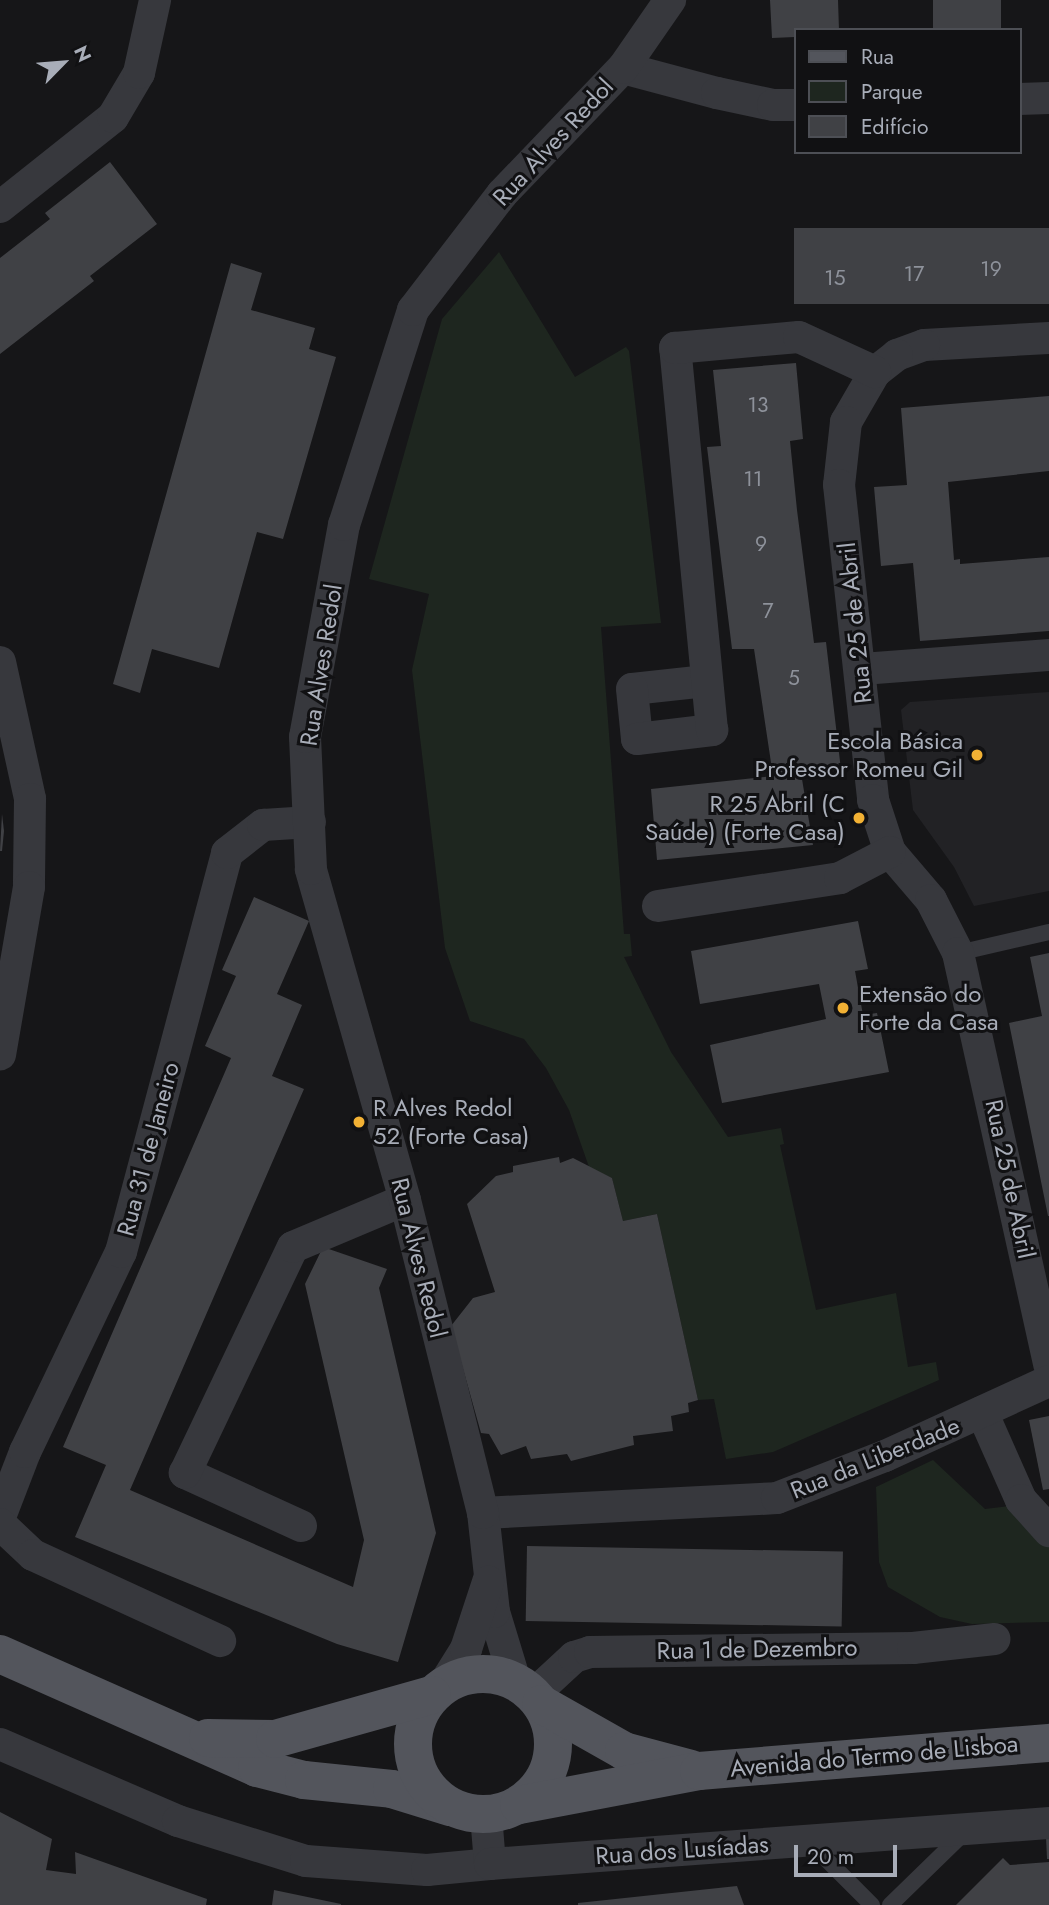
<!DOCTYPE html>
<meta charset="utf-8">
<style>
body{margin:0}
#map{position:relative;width:1049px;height:1905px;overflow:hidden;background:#161618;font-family:Jost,sans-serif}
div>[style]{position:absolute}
.built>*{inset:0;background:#222225}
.green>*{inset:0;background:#1e261f}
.building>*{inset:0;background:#404145;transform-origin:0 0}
.service>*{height:16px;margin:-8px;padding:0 8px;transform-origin:8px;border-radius:8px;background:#37383d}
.minor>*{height:32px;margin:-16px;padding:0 16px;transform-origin:16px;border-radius:16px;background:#37383d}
.primary>*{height:38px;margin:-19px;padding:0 19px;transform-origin:19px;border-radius:19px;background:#53555c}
.primary>.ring{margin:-19px;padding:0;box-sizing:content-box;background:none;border:38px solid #53555c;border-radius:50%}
.dots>*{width:19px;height:19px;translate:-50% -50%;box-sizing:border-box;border:4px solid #111113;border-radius:50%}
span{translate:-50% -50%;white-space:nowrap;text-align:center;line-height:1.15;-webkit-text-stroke:6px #111113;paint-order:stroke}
.number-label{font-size:21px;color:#8e929b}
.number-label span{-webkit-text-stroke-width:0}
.street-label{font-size:24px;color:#a8adb8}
.poi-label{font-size:24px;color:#a8adb8}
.right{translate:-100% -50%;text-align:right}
.left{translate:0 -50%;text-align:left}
.legend{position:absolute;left:794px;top:28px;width:228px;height:126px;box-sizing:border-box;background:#111113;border:2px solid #4d4f55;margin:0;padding:9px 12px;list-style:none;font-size:21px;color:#a8adb8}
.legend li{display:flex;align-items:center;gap:14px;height:35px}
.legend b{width:35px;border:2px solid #4d4f55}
.north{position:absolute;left:28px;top:28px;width:70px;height:70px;-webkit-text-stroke:5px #111113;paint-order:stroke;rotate:65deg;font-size:19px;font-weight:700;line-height:28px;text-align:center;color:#a8adb8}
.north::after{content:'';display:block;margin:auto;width:24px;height:32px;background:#a8adb8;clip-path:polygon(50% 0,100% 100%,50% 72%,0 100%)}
.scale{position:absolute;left:794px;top:1845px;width:103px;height:32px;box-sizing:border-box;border:4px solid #a8adb8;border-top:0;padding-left:9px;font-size:21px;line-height:24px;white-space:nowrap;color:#a8adb8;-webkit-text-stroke:5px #111113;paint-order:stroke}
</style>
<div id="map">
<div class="built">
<i style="clip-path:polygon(1049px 692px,1049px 891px,974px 906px,954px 867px,913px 810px,901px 710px,910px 702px)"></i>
</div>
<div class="green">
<i style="clip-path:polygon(499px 252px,575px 377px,626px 347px,629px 351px,661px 623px,601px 627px,624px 934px,630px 934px,632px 956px,624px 957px,671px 1052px,728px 1137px,781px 1128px,784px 1144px,780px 1145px,816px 1310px,896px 1293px,908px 1367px,936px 1362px,939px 1380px,773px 1452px,726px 1459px,714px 1399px,698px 1400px,657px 1214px,623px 1221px,612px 1178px,589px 1167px,569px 1110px,546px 1068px,524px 1039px,470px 1021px,445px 948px,412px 670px,429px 594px,369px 579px,442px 319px)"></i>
<i style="clip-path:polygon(933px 1460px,985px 1509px,1025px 1504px,1049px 1531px,1049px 1622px,972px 1624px,940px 1617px,888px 1587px,879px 1562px,876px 1487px)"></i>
</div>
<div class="building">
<i style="clip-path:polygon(770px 0,838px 0,839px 30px,795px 30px,795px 37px,772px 38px)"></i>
<i style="left:933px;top:0;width:68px;height:30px"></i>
<i style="clip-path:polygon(110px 162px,157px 224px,90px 276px,94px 281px,0 354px,0 258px,50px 219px,45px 213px)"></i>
<i style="left:1049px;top:228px;width:76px;height:255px;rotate:90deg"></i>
<i style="clip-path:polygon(231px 263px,262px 273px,251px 310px,315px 328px,309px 349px,336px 357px,283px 539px,257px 532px,219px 668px,152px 649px,140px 693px,113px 684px)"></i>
<i style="clip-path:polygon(796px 363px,803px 439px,790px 441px,797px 510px,814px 643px,826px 642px,841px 770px,801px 773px,813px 845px,657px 860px,651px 789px,773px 776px,754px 649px,732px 649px,707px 447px,721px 446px,713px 370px)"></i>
<i style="clip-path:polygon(1049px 396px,1049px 471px,948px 482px,954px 560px,960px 559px,960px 564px,1049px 557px,1049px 631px,920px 641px,913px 563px,881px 566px,874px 487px,907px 485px,901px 408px)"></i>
<i style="clip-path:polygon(2px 814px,4px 831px,2px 851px,0 851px)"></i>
<i style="clip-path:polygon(254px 897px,309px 921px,277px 994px,302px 1005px,272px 1076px,304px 1089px,130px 1490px,353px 1587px,364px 1540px,305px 1284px,323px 1247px,387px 1269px,379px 1288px,436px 1533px,398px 1662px,337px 1644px,75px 1537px,106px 1465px,63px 1447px,231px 1058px,205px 1046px,236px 976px,222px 970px)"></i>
<i style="clip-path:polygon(858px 921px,868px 969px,855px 971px,863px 1015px,877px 1013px,889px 1072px,722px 1103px,710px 1045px,826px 1019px,819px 984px,700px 1004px,691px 951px)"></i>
<i style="clip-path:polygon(1049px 953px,1049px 1216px,1048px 1216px,1009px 1023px,1042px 1016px,1030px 957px)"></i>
<i style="clip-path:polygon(559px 1157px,560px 1163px,573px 1158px,612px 1178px,623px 1221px,657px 1214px,698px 1400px,688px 1403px,689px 1412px,671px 1416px,673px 1431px,633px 1436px,634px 1445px,571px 1461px,567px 1454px,531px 1459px,526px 1446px,501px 1455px,489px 1434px,481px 1433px,451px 1326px,473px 1298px,495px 1292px,467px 1204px,496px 1176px,513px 1172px,513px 1166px)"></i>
<i style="clip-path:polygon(1049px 1416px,1049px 1489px,1043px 1490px,1029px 1420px)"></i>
<i style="left:527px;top:1546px;width:316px;height:75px;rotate:1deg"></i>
<i style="clip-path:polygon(0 1812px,52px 1839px,46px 1870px,76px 1874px,75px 1852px,207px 1899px,206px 1905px,0 1905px)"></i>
<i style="clip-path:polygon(1046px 1837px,1049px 1837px,1049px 1859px,1047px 1859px)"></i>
<i style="clip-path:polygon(1003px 1858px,1010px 1865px,1049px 1862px,1049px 1905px,956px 1905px)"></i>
<i style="clip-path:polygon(737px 1886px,744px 1905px,578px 1905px,578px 1903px)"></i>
<i style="clip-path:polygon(274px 1890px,341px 1904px,341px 1905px,272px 1905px)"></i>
</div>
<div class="service">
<i style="left:958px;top:953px;width:93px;rotate:-13deg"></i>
<i style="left:807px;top:1840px;width:92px;rotate:45deg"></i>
<i style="left:890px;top:1905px;width:105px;rotate:-44.2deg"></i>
</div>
<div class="minor">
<i style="left:623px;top:68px;width:97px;rotate:14.9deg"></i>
<i style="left:717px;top:93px;width:57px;rotate:12.1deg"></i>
<i style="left:773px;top:105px;width:22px"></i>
<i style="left:1019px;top:99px;width:30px;rotate:-2deg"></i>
<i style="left:0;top:207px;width:144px;rotate:-38.5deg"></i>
<i style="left:113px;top:117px;width:51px;rotate:-59.4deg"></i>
<i style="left:139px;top:73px;width:75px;rotate:-77.6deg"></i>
<i style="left:1049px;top:338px;width:125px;rotate:176.8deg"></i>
<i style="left:924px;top:345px;width:29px;rotate:160deg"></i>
<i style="left:897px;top:355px;width:28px;rotate:142deg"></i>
<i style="left:875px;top:372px;width:58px;rotate:120.1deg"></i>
<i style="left:846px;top:422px;width:63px;rotate:96.3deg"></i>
<i style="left:839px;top:485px;width:317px;rotate:83.8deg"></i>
<i style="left:873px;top:800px;width:55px;rotate:71.9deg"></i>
<i style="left:890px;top:852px;width:63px;rotate:49.5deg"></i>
<i style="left:931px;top:900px;width:59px;rotate:63deg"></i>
<i style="left:958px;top:953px;width:422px;rotate:77.5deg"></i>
<i style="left:0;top:662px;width:140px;rotate:77.6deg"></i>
<i style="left:30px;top:799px;width:88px;rotate:90.7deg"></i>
<i style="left:29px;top:887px;width:170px;rotate:99.8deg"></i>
<i style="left:862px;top:669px;width:188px;rotate:-4.3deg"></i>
<i style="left:706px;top:681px;width:74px;rotate:173.8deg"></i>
<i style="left:632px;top:689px;width:50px;rotate:84.3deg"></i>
<i style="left:637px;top:739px;width:76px;rotate:-6.8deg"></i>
<i style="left:712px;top:730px;width:384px;rotate:-95.5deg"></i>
<i style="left:675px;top:348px;width:124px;rotate:-5.1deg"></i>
<i style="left:799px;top:337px;width:84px;rotate:24.7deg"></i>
<i style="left:658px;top:906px;width:184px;rotate:-8.7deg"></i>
<i style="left:840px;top:878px;width:56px;rotate:-27.5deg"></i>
<i style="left:982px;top:1412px;width:96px;rotate:66.1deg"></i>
<i style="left:1021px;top:1500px;width:42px;rotate:47.9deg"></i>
<i style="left:483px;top:1513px;width:294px;rotate:-2.9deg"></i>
<i style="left:777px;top:1498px;width:116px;rotate:-21.3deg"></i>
<i style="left:885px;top:1456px;width:180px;rotate:-24.6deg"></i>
<i style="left:0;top:1517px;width:70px;rotate:-69deg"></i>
<i style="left:25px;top:1452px;width:222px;rotate:-64.4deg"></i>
<i style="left:121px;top:1252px;width:413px;rotate:-75.1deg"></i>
<i style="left:227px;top:853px;width:46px;rotate:-37.9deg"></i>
<i style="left:263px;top:825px;width:47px;rotate:-3.7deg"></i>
<i style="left:0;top:1524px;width:45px;rotate:43.2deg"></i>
<i style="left:33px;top:1555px;width:206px;rotate:24.7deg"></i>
<i style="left:301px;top:1526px;width:128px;rotate:-155.4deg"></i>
<i style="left:185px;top:1473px;width:250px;rotate:-64.5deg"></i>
<i style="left:293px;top:1247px;width:121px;rotate:-22.8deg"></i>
<i style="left:515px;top:1681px;width:72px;rotate:-106.9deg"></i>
<i style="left:494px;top:1612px;width:100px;rotate:-96.3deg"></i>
<i style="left:483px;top:1513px;width:323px;rotate:-104deg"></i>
<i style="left:405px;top:1200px;width:344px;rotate:-105.9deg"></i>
<i style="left:311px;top:869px;width:132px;rotate:-92.6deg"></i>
<i style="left:305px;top:737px;width:216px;rotate:-79.6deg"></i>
<i style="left:344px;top:525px;width:226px;rotate:-72.2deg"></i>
<i style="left:413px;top:310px;width:146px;rotate:-52.5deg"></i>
<i style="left:502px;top:194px;width:175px;rotate:-46.2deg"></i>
<i style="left:623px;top:68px;width:83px;rotate:-55.3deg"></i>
<i style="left:443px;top:1686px;width:44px;rotate:-58.1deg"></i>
<i style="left:466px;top:1649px;width:71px;rotate:-71.8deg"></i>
<i style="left:533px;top:1695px;width:56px;rotate:-42.8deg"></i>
<i style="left:574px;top:1657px;width:17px;rotate:-17deg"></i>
<i style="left:590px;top:1652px;width:323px;rotate:-0.7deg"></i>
<i style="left:913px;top:1648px;width:82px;rotate:-6.3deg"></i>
<i style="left:0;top:1744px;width:194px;rotate:23.4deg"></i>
<i style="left:178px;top:1821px;width:134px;rotate:17.4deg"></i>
<i style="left:306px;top:1861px;width:121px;rotate:4.3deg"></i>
<i style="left:427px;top:1870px;width:63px;rotate:-5.4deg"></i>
<i style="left:486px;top:1815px;width:49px;rotate:85.3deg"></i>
<i style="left:490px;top:1864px;width:561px;rotate:-4.19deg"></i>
</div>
<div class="primary">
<i style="left:0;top:1654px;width:281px;rotate:23.9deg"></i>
<i style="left:257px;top:1768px;width:49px;rotate:14.3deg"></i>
<i style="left:304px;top:1780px;width:88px;rotate:5.8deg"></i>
<i style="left:392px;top:1789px;width:61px;rotate:17.2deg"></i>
<i class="ring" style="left:413px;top:1674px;width:102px;height:102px"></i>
<i style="left:541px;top:1704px;width:95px;rotate:29.5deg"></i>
<i style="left:624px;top:1751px;width:69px;rotate:15deg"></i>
<i style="left:208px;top:1738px;width:67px;rotate:0.9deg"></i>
<i style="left:275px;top:1739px;width:163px;rotate:-15.7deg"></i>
<i style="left:519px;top:1805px;width:183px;rotate:-10.7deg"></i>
<i style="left:699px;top:1771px;width:351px;rotate:-4.6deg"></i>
</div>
<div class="dots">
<i style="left:977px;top:755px;background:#f2b134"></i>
<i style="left:859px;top:818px;background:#f2b134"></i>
<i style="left:843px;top:1008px;background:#f2b134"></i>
<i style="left:359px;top:1122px;background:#f2b134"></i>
</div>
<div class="number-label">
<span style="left:991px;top:269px">19</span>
<span style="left:914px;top:274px">17</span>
<span style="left:835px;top:278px">15</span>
<span style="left:758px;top:405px">13</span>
<span style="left:753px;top:479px">11</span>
<span style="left:761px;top:544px">9</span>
<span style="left:768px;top:611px">7</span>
<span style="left:794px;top:678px">5</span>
</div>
<div class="street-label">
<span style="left:553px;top:142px;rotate:-47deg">Rua Alves Redol</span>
<span style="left:855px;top:623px;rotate:-96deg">Rua 25 de Abril</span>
<span style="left:321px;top:665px;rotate:-81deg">Rua Alves Redol</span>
<span style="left:148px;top:1149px;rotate:-75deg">Rua 31 de Janeiro</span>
<span style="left:1010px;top:1179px;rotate:78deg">Rua 25 de Abril</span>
<span style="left:419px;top:1258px;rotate:76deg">Rua Alves Redol</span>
<span style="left:875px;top:1458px;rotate:-22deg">Rua da Liberdade</span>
<span style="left:757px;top:1649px;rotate:-1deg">Rua 1 de Dezembro</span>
<span style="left:874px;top:1756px;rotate:-5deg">Avenida do Termo de Lisboa</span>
<span style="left:682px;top:1850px;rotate:-4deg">Rua dos Lusíadas</span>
</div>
<div class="poi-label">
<span class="right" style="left:963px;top:755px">Escola Básica<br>Professor Romeu Gil</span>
<span class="right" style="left:845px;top:818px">R 25 Abril (C<br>Saúde) (Forte Casa)</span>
<span class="left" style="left:859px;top:1008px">Extensão do<br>Forte da Casa</span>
<span class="left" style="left:373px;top:1122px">R Alves Redol<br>52 (Forte Casa)</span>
</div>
<ul class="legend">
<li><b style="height:9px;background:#53555c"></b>Rua</li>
<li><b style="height:19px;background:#1e261f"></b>Parque</li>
<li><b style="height:19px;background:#404145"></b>Edifício</li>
</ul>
<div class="north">N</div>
<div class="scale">20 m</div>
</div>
